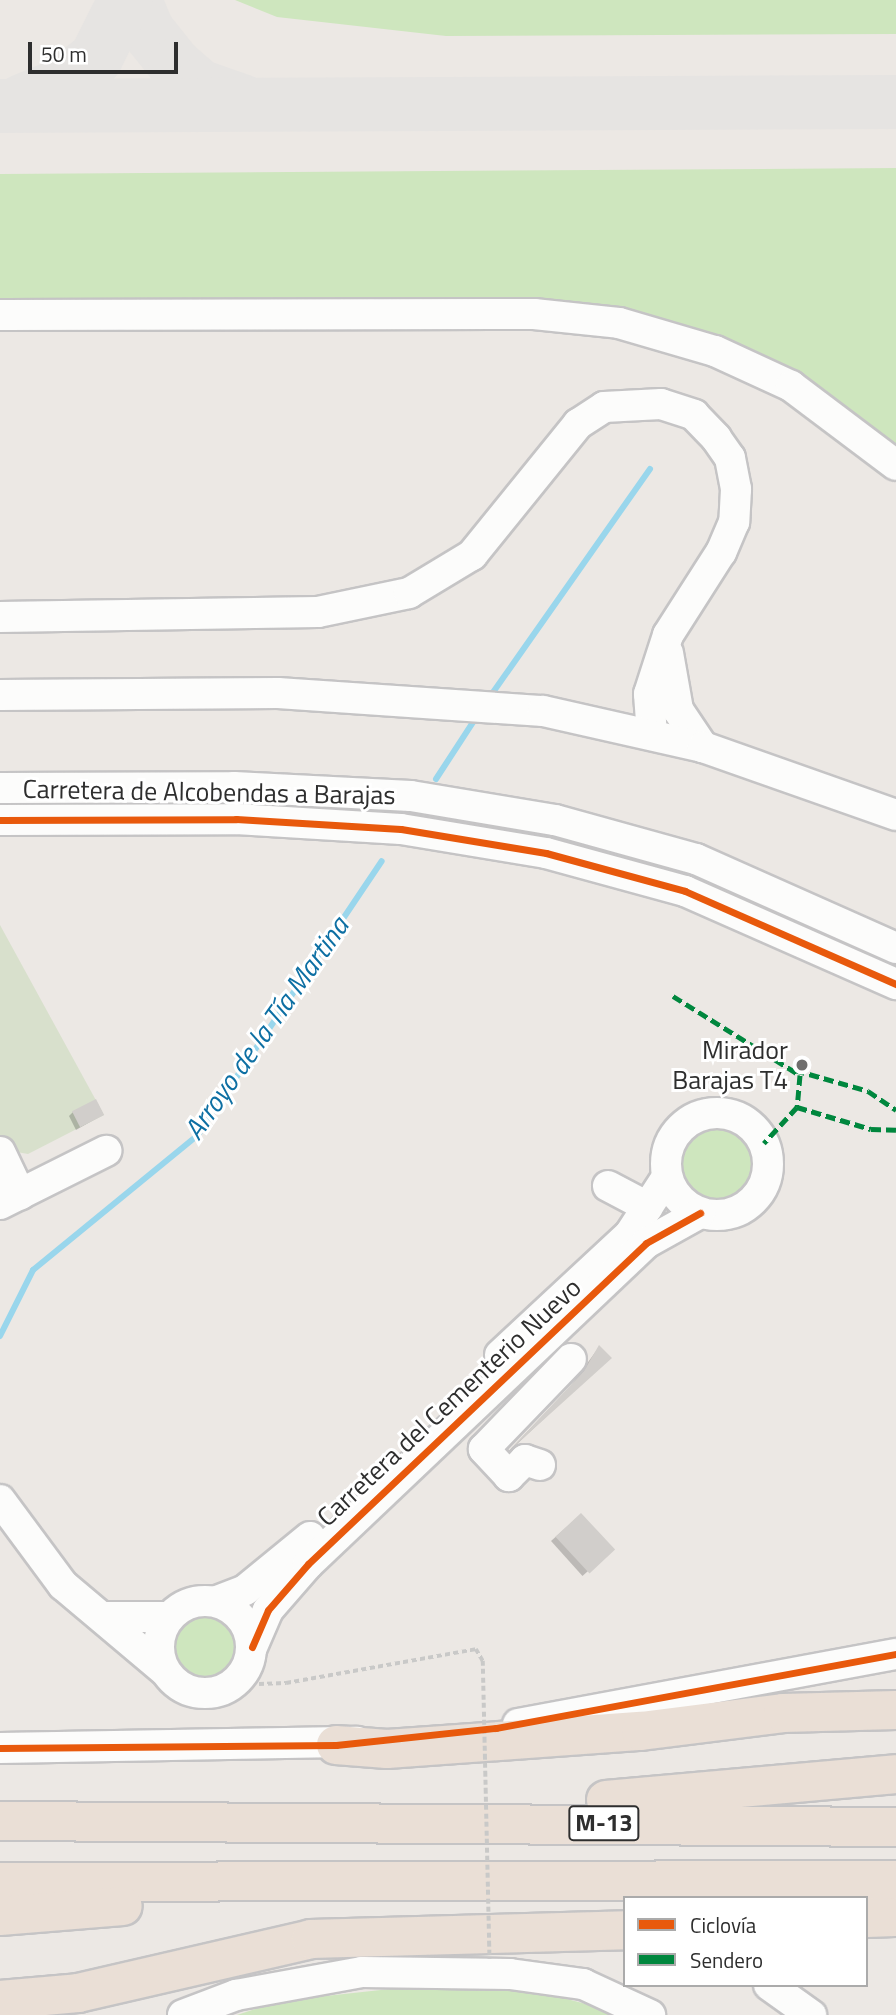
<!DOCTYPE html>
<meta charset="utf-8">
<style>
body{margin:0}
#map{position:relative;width:896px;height:2015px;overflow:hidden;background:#ece8e4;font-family:"Titillium Web",sans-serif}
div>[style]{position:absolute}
.green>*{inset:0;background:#cee6be}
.round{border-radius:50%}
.cemetery>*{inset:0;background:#d8e0cc}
.shadow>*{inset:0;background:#0003;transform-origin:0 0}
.stream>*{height:6px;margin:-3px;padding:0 3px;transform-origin:3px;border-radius:3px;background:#99d6ec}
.taxiway>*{height:54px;margin:-27px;padding:0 27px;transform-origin:27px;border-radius:27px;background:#e6e4e2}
.building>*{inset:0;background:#d1cecb;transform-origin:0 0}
.path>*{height:3.5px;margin-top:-1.75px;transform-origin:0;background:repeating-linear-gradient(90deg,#c9c9c8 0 5px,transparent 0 8.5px)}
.roads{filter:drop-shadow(2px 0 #c5c4c5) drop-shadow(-2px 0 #c5c4c5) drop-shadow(0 2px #c5c4c5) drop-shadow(0 -2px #c5c4c5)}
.minor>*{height:30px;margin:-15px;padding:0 15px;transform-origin:15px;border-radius:15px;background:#fcfcfb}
.minor>.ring{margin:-15px;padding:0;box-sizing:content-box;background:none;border:30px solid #fcfcfb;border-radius:50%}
.highway>*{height:38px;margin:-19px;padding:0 19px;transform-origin:19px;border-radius:19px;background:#eadfd6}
.path-bridge>*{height:3.5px;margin-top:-1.75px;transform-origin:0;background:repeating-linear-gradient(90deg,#c9c9c8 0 5px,transparent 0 8.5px)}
.quiet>*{height:5px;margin-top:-2.5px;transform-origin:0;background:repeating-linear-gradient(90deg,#00873e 0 10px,transparent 0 15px)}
.cycleway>*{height:7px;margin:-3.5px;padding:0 3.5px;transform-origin:3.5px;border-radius:3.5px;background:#e8590c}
.dots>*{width:19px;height:19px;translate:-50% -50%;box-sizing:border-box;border:4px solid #fff;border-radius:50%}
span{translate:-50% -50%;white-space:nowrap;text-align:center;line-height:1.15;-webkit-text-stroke:6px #fff;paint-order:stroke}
.shield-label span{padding:2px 5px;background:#fff;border:2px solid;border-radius:5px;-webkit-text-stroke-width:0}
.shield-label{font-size:24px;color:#2e2e2e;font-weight:700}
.street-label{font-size:26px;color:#2e2e2e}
.poi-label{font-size:26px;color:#2e2e2e}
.right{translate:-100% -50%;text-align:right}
.water-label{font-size:28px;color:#0d6fa3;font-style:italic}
.legend{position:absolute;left:623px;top:1896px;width:245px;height:91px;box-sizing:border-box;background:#fff;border:2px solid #ababab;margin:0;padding:9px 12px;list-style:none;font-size:21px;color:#2e2e2e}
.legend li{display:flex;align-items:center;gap:14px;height:35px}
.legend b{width:35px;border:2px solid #ababab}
.scale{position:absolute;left:28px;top:42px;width:150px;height:32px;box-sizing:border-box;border:4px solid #2e2e2e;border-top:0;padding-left:9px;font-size:21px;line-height:24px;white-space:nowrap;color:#2e2e2e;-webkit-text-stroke:5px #fff;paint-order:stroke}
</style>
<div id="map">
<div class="green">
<i style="clip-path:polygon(235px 0,896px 0,896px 34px,446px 36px,277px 17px)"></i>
<i style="clip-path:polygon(896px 168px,896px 465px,791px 386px,619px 323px,0 315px,0 174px)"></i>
<i class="round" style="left:679px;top:1124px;width:76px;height:76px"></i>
<i class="round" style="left:169px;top:1609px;width:70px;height:70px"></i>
<i style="clip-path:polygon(521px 1987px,628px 2015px,237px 2015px,280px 2001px,399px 1988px)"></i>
</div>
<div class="cemetery">
<i style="clip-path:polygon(0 925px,104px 1115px,28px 1154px,0 1149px)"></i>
</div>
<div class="shadow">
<i style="clip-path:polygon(73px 1112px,102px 1115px,76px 1130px,69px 1116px)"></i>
<i style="clip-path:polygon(599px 1347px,609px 1358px,500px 1460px,570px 1387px)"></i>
<i style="left:580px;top:1515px;width:47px;height:39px;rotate:48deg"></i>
</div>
<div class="stream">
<i style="left:489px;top:698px;width:280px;rotate:-54.9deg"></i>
<i style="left:436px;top:779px;width:75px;rotate:-56.9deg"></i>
<i style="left:0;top:1336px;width:74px;rotate:-63.4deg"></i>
<i style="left:33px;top:1270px;width:212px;rotate:-39.3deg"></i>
<i style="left:197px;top:1136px;width:331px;rotate:-56.1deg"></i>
</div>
<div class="taxiway">
<i style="left:135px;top:0;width:32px;rotate:68deg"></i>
<i style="left:147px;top:30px;width:45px;rotate:51.3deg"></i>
<i style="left:175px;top:65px;width:32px;rotate:41deg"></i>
<i style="left:199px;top:86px;width:46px;rotate:19.2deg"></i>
<i style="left:22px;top:101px;width:42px;rotate:-22.3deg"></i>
<i style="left:61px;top:85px;width:44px;rotate:-37.6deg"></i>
<i style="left:96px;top:58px;width:65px;rotate:-63.4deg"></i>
<i style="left:0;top:106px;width:896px;rotate:-0.26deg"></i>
</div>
<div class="building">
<i style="left:96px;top:1099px;width:18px;height:27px;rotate:63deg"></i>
<i style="clip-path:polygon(599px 1345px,612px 1358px,509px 1451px,584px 1371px)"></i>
<i style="left:581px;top:1513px;width:50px;height:35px;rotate:47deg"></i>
</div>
<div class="path">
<i style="left:254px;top:1678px;width:8px;rotate:50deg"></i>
<i style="left:259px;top:1684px;width:27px;rotate:-2deg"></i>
<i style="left:286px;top:1683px;width:193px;rotate:-10.1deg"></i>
<i style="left:476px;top:1649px;width:14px;rotate:60deg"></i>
</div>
<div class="roads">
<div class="minor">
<i style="left:0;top:315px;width:534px;rotate:-0.11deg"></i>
<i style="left:534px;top:314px;width:85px;rotate:6deg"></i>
<i style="left:619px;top:323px;width:100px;rotate:16.3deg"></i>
<i style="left:715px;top:351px;width:84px;rotate:24.7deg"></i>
<i style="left:791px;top:386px;width:131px;rotate:37deg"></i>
<i style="left:0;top:617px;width:318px;rotate:-0.9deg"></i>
<i style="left:318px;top:612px;width:93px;rotate:-11.8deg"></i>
<i style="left:409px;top:593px;width:74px;rotate:-31.1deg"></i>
<i style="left:472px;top:555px;width:169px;rotate:-51deg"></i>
<i style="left:578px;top:424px;width:31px;rotate:-33deg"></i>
<i style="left:604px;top:407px;width:57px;rotate:-3deg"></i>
<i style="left:661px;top:404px;width:35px;rotate:18deg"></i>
<i style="left:694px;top:415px;width:32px;rotate:46deg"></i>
<i style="left:716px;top:438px;width:24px;rotate:55deg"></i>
<i style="left:730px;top:458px;width:32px;rotate:79deg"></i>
<i style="left:736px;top:489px;width:33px;rotate:93deg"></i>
<i style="left:734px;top:522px;width:33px;rotate:113deg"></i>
<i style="left:721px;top:552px;width:98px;rotate:122.6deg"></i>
<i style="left:668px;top:635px;width:62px;rotate:107.9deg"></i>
<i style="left:649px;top:694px;width:41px;rotate:85.8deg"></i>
<i style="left:668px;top:653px;width:58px;rotate:80deg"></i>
<i style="left:678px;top:710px;width:45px;rotate:56deg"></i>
<i style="left:0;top:695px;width:278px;rotate:-0.4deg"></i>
<i style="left:278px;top:693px;width:266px;rotate:3.9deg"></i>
<i style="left:543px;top:711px;width:164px;rotate:12.7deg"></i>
<i style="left:703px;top:747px;width:205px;rotate:19.4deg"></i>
<i style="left:0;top:788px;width:234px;rotate:-0.2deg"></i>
<i style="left:234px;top:787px;width:177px;rotate:2.9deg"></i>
<i style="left:411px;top:796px;width:146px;rotate:9.5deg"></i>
<i style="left:555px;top:820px;width:146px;rotate:15.5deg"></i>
<i style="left:696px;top:859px;width:219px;rotate:24deg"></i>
<i style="left:0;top:820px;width:236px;rotate:-0.2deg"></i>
<i style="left:236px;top:819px;width:165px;rotate:3.5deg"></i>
<i style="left:401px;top:829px;width:147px;rotate:9.4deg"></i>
<i style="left:546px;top:853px;width:144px;rotate:15.3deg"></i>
<i style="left:685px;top:891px;width:231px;rotate:23.8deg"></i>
<i class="ring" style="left:666px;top:1113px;width:72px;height:72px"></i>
<i style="left:0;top:1152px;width:47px;rotate:64.5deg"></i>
<i style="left:608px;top:1186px;width:45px;rotate:27.7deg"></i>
<i style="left:0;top:1204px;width:119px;rotate:-26.6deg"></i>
<i style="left:500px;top:1355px;width:178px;rotate:-42.9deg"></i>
<i style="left:630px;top:1234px;width:68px;rotate:-57deg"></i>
<i style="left:540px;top:1465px;width:16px;rotate:-162deg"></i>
<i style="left:525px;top:1460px;width:23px;rotate:135deg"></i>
<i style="left:509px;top:1476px;width:37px;rotate:-133deg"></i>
<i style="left:484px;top:1449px;width:125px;rotate:-46deg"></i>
<i style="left:0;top:1500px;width:106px;rotate:53.5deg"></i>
<i style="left:63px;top:1585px;width:132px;rotate:40.1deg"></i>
<i class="ring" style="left:159px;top:1601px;width:62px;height:62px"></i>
<i style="left:217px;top:1601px;width:30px;rotate:-21deg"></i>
<i style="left:245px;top:1590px;width:84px;rotate:-39.2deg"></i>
<i style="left:103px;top:1617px;width:66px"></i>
<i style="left:252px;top:1647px;width:40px;rotate:-66.6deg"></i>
<i style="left:268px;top:1610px;width:61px;rotate:-49deg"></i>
<i style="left:308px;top:1564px;width:466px;rotate:-43.5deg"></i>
<i style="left:646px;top:1243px;width:62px;rotate:-29.1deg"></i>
<i style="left:518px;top:1724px;width:384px;rotate:-10.5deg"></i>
<i style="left:0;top:1748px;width:357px;rotate:-1deg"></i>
<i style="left:769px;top:1985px;width:52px;rotate:35.5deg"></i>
<i style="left:183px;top:2015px;width:57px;rotate:-20.7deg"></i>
<i style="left:236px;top:1995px;width:128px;rotate:-10.3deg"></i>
<i style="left:362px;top:1972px;width:148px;rotate:0.8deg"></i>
<i style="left:510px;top:1974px;width:74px;rotate:7.8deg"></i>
<i style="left:583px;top:1984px;width:74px;rotate:24.8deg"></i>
</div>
<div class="highway">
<i style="left:336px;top:1745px;width:51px;rotate:4.5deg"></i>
<i style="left:387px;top:1749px;width:255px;rotate:-4.1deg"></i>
<i style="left:641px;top:1731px;width:143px;rotate:-7.2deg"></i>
<i style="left:783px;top:1713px;width:113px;rotate:-1.5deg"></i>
<i style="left:606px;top:1800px;width:291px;rotate:-5.1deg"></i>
<i style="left:0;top:1821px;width:896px;rotate:0.38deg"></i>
<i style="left:0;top:1882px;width:896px;rotate:-0.13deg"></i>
<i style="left:0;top:1916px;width:123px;rotate:-4.6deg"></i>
<i style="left:866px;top:1918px;width:30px;rotate:-2deg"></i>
<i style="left:0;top:2000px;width:78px;rotate:-5.1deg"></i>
<i style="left:78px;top:1993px;width:239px;rotate:-13deg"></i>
<i style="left:311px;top:1939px;width:314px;rotate:-1.6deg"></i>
</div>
</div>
<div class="path-bridge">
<i style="left:483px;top:1661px;width:298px;rotate:88.7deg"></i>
</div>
<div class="quiet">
<i style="left:673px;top:996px;width:150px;rotate:31.9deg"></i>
<i style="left:800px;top:1075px;width:32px;rotate:95deg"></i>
<i style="left:797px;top:1107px;width:49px;rotate:132.5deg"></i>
<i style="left:795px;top:1070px;width:76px;rotate:16deg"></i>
<i style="left:868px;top:1091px;width:34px;rotate:34deg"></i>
<i style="left:797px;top:1107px;width:77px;rotate:16.6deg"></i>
<i style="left:871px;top:1129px;width:25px;rotate:2deg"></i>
</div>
<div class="cycleway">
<i style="left:0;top:820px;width:236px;rotate:-0.2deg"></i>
<i style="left:236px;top:819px;width:165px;rotate:3.5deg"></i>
<i style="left:401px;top:829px;width:147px;rotate:9.4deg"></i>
<i style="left:546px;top:853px;width:144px;rotate:15.3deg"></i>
<i style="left:685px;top:891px;width:231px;rotate:23.8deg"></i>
<i style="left:252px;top:1647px;width:40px;rotate:-66.6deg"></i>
<i style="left:268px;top:1610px;width:61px;rotate:-49deg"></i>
<i style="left:308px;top:1564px;width:466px;rotate:-43.5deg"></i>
<i style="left:646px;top:1243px;width:62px;rotate:-29.1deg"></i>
<i style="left:0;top:1748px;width:336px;rotate:-0.5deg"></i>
<i style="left:336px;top:1745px;width:161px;rotate:-6.1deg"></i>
<i style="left:496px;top:1728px;width:407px;rotate:-10.5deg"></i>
</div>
<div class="dots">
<i style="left:802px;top:1065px;background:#706f6e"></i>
</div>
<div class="shield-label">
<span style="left:604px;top:1823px">M-13</span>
</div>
<div class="street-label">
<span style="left:209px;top:792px;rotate:1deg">Carretera de Alcobendas a Barajas</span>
<span style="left:449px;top:1402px;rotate:-43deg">Carretera del Cementerio Nuevo</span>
</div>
<div class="poi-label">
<span class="right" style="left:788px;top:1065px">Mirador<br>Barajas T4</span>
</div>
<div class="water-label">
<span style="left:266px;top:1028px;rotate:-55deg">Arroyo de la Tía Martina</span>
</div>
<ul class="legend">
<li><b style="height:9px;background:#e8590c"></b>Ciclovía</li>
<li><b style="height:9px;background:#00873e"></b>Sendero</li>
</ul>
<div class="scale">50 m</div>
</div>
